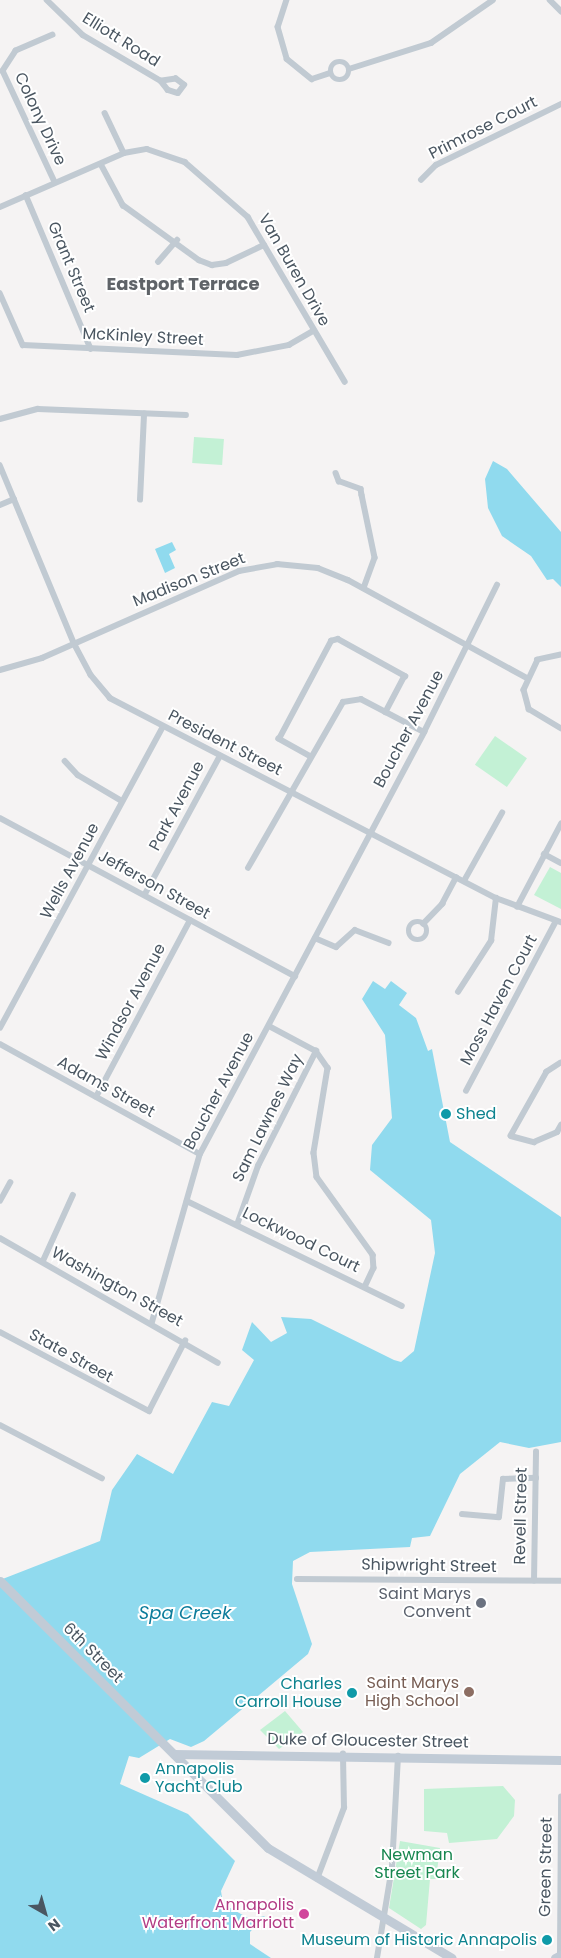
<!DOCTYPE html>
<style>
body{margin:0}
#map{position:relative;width:561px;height:1958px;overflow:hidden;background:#f5f3f3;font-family:Poppins,sans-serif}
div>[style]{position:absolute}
.green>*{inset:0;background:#c3f1d5;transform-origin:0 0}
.water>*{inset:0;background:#90daee}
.street>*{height:5.5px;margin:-2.75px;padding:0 2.75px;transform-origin:2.75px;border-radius:2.75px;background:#c1cad2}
.street>.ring{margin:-2.75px;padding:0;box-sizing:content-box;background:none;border:5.5px solid #c1cad2;border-radius:50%}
.secondary>*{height:9px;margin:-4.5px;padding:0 4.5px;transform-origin:4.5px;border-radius:4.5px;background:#c1cbd6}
.dots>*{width:14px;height:14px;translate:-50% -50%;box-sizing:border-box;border:2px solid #fff;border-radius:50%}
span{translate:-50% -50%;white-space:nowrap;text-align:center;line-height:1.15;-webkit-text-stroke:4px #fff;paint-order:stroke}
.street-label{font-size:16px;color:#4a5661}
.culture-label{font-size:16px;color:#0d838f}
.left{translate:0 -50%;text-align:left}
.right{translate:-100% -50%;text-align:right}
.worship-label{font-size:16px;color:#5b616d}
.education-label{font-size:16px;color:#785e54}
.park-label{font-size:16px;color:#17864f}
.hotel-label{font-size:16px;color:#b23c85}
.neighbourhood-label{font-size:18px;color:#5f6368;font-weight:700}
.water-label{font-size:18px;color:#0c7c9b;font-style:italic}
.north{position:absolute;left:20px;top:1888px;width:50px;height:50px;-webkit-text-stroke:4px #fff;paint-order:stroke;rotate:142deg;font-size:14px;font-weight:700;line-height:20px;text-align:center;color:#4a5661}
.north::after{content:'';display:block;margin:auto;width:18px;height:22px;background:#4a5661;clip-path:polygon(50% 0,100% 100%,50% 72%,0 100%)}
</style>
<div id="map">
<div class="green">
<i style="left:194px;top:437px;width:30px;height:26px;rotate:4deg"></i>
<i style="left:495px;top:736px;width:39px;height:35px;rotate:35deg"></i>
<i style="clip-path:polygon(550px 867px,561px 873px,561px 909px,534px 895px)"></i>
<i style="clip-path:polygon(285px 1711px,303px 1732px,279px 1749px,260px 1730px)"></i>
<i style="clip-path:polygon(503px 1786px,515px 1800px,514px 1816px,497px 1839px,449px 1843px,447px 1833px,424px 1831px,424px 1789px)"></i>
<i style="clip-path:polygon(400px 1841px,440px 1848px,436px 1879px,430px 1879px,426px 1925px,421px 1929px,389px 1908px)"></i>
</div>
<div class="water">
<i style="clip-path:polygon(493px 461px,507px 469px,561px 532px,561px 587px,553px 579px,547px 580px,531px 556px,502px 536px,488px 508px,485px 479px)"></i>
<i style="clip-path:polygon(172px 542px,176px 550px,169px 554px,175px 568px,165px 573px,155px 549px)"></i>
<i style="clip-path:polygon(373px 981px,385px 989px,391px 981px,407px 993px,399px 1005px,416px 1018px,428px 1051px,432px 1049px,450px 1142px,561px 1217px,561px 1442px,529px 1448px,500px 1442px,460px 1474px,430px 1536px,412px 1538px,410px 1547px,310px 1552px,293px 1561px,292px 1584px,312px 1644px,308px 1654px,204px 1741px,191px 1747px,170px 1739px,139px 1758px,129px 1756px,120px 1784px,188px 1814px,235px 1861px,221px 1891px,223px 1904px,250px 1919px,265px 1916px,250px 1932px,250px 1944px,271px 1958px,0 1958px,0 1580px,100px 1541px,112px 1490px,137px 1454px,173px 1474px,212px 1402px,229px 1406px,254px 1360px,242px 1350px,252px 1322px,271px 1342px,287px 1333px,281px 1317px,311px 1319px,394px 1360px,401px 1362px,414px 1351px,435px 1253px,431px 1220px,370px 1170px,372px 1145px,392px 1118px,385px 1035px,362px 999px)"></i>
</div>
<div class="street">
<i style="left:47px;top:0;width:50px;rotate:44.2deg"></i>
<i style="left:83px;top:35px;width:91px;rotate:30.5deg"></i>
<i style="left:161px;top:81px;width:11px;rotate:52deg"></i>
<i style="left:168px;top:90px;width:10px;rotate:17deg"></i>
<i style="left:178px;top:93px;width:10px;rotate:-53deg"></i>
<i style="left:184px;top:85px;width:10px;rotate:-143deg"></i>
<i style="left:176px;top:79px;width:15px;rotate:172deg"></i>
<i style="left:287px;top:0;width:28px;rotate:108deg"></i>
<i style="left:278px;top:27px;width:33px;rotate:74deg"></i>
<i style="left:287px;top:59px;width:32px;rotate:39deg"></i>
<i style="left:312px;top:79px;width:19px;rotate:-18deg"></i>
<i style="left:550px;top:0;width:16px;rotate:45deg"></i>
<i style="left:53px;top:35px;width:40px;rotate:156.6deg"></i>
<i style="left:16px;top:51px;width:24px;rotate:123deg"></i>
<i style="left:3px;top:71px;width:123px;rotate:64.9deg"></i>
<i class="ring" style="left:331px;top:62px;width:12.5px;height:12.5px"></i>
<i style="left:349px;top:69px;width:86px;rotate:-17.6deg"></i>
<i style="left:431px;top:43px;width:75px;rotate:-34.7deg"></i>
<i style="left:105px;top:113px;width:44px;rotate:64.6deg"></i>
<i style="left:101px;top:164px;width:47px;rotate:61.8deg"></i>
<i style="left:123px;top:205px;width:94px;rotate:35.9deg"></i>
<i style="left:199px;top:260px;width:14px;rotate:21deg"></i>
<i style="left:212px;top:265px;width:14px;rotate:-8deg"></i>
<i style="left:226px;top:263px;width:42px;rotate:-25.3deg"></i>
<i style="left:421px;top:180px;width:21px;rotate:-45deg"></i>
<i style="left:436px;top:165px;width:139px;rotate:-26deg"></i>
<i style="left:26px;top:195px;width:167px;rotate:67.1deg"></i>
<i style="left:0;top:207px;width:135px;rotate:-23.5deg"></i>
<i style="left:124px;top:153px;width:23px;rotate:-10deg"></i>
<i style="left:147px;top:149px;width:40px;rotate:18.9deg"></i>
<i style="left:185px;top:162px;width:84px;rotate:41.1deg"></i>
<i style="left:248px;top:217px;width:191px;rotate:59.5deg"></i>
<i style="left:158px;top:262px;width:29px;rotate:-49deg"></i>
<i style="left:0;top:293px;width:57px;rotate:66.1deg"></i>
<i style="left:23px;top:345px;width:214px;rotate:2.7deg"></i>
<i style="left:237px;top:355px;width:53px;rotate:-10.9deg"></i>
<i style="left:289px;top:345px;width:28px;rotate:-30deg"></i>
<i style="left:0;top:419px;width:39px;rotate:-15deg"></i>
<i style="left:38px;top:409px;width:148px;rotate:2.3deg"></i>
<i style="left:0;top:465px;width:193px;rotate:67.4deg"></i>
<i style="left:74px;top:643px;width:36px;rotate:62deg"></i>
<i style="left:91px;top:675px;width:30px;rotate:50deg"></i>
<i style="left:110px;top:698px;width:435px;rotate:27.4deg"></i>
<i style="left:496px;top:898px;width:69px;rotate:20.3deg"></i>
<i style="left:336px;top:473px;width:9px;rotate:69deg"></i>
<i style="left:339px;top:481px;width:23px;rotate:20deg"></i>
<i style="left:361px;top:489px;width:6px;rotate:81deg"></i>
<i style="left:362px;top:495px;width:64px;rotate:78.3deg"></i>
<i style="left:375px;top:558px;width:32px;rotate:110deg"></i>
<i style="left:140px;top:500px;width:86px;rotate:-87.3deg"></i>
<i style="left:0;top:505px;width:15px;rotate:-23deg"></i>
<i style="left:561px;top:655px;width:24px;rotate:168deg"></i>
<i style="left:538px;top:660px;width:33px;rotate:115deg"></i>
<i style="left:524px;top:690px;width:20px;rotate:75deg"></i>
<i style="left:529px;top:709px;width:37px;rotate:31deg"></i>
<i style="left:0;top:670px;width:44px;rotate:-15.9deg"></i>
<i style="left:42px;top:658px;width:215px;rotate:-23.8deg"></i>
<i style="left:239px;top:571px;width:39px;rotate:-10deg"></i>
<i style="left:277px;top:564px;width:41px;rotate:5.6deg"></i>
<i style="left:318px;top:568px;width:32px;rotate:22deg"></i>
<i style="left:348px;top:580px;width:204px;rotate:28.7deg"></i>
<i style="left:311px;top:757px;width:37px;rotate:-151deg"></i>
<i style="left:279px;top:739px;width:111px;rotate:-62deg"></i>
<i style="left:331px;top:641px;width:7px;rotate:-16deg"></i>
<i style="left:338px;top:639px;width:77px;rotate:28.9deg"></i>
<i style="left:405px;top:676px;width:41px;rotate:117.8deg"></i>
<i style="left:65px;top:761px;width:19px;rotate:47deg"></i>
<i style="left:78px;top:775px;width:51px;rotate:30.6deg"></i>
<i style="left:0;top:818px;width:335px;rotate:28.2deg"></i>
<i style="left:544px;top:854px;width:19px;rotate:28deg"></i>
<i style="left:248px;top:868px;width:191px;rotate:-60.2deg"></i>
<i style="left:343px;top:702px;width:18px;rotate:-9deg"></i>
<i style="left:361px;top:699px;width:71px;rotate:27.6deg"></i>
<i style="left:464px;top:881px;width:78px;rotate:-60.8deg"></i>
<i style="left:145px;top:894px;width:157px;rotate:-61.5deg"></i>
<i style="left:517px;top:907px;width:94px;rotate:-62.1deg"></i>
<i class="ring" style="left:409px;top:922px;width:12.5px;height:12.5px"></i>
<i style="left:423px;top:924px;width:28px;rotate:-46deg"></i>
<i style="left:442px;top:904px;width:30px;rotate:-62deg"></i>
<i style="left:315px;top:938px;width:23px;rotate:23deg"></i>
<i style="left:336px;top:947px;width:25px;rotate:-42deg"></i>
<i style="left:355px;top:930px;width:36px;rotate:21deg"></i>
<i style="left:458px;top:992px;width:61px;rotate:-57.1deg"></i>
<i style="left:491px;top:941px;width:43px;rotate:-83.4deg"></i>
<i style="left:269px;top:1026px;width:53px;rotate:28deg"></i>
<i style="left:316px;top:1051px;width:21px;rotate:55deg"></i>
<i style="left:328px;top:1068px;width:86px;rotate:99.4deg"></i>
<i style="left:314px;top:1153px;width:24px;rotate:83deg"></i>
<i style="left:317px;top:1177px;width:96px;rotate:54.3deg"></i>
<i style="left:373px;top:1255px;width:13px;rotate:86deg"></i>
<i style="left:374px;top:1268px;width:21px;rotate:115deg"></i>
<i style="left:0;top:1028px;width:342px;rotate:-61.6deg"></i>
<i style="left:0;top:1044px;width:228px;rotate:28.8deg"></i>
<i style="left:561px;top:1063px;width:17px;rotate:147deg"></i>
<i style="left:547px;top:1072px;width:73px;rotate:119.4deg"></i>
<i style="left:511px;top:1136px;width:24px;rotate:15deg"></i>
<i style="left:534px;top:1142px;width:25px;rotate:-23deg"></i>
<i style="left:557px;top:1132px;width:8px;rotate:-60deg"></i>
<i style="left:466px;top:1091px;width:192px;rotate:-62.1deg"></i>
<i style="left:96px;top:1097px;width:200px;rotate:-62deg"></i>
<i style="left:0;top:1201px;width:21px;rotate:-61deg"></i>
<i style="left:187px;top:1201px;width:239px;rotate:26deg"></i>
<i style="left:237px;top:1225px;width:63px;rotate:-70.4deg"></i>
<i style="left:258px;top:1166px;width:129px;rotate:-63.2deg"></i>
<i style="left:0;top:1238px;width:251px;rotate:29.8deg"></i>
<i style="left:43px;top:1261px;width:72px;rotate:-65.6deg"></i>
<i style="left:152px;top:1322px;width:175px;rotate:-74.1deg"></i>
<i style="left:200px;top:1154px;width:478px;rotate:-62deg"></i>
<i style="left:424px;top:732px;width:164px;rotate:-63.6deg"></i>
<i style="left:0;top:1332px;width:169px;rotate:27.9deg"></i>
<i style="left:149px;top:1411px;width:79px;rotate:-62.8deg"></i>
<i style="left:0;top:1425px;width:115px;rotate:27.5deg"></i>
<i style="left:462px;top:1514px;width:37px;rotate:5deg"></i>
<i style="left:499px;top:1517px;width:38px;rotate:-84deg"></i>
<i style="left:503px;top:1479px;width:33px;rotate:-2deg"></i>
<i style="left:297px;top:1579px;width:264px;rotate:0.4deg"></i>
<i style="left:534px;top:1581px;width:129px;rotate:-89.1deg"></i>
<i style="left:317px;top:1879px;width:76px;rotate:-69.2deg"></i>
<i style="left:344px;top:1808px;width:54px;rotate:-91.1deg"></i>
<i style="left:560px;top:1956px;width:159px;rotate:-89.6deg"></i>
<i style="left:377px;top:1958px;width:92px;rotate:-80.6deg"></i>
<i style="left:392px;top:1867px;width:111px;rotate:-86.9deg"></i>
</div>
<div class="secondary">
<i style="left:0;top:1581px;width:378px;rotate:44.9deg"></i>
<i style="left:268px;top:1848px;width:214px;rotate:30.9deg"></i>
<i style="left:174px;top:1754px;width:387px;rotate:0.9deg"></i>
<i style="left:555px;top:1958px;width:7px;rotate:-27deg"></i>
</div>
<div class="dots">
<i style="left:446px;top:1114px;background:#0f9aa8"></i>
<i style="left:481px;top:1603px;background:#6b7280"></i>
<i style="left:469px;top:1692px;background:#8d6e63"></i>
<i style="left:352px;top:1693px;background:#0f9aa8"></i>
<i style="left:145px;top:1778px;background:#0f9aa8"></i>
<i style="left:304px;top:1914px;background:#d1479c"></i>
<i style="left:547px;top:1940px;background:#0f9aa8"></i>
</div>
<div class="street-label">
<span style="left:121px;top:40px;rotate:32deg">Elliott Road</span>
<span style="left:40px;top:119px;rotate:65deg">Colony Drive</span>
<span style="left:483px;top:128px;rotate:-27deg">Primrose Court</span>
<span style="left:71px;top:267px;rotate:67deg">Grant Street</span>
<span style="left:294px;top:270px;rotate:60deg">Van Buren Drive</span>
<span style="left:143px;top:337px;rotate:3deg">McKinley Street</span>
<span style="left:189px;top:580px;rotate:-22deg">Madison Street</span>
<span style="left:409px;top:729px;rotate:-62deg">Boucher Avenue</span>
<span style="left:225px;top:743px;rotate:27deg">President Street</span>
<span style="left:177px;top:806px;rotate:-62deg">Park Avenue</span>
<span style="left:70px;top:871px;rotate:-62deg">Wells Avenue</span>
<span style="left:154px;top:885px;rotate:29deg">Jefferson Street</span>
<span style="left:499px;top:1000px;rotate:-62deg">Moss Haven Court</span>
<span style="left:131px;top:1002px;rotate:-62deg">Windsor Avenue</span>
<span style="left:106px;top:1087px;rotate:29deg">Adams Street</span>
<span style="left:219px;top:1091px;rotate:-62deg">Boucher Avenue</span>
<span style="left:268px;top:1118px;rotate:-64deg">Sam Lawnes Way</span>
<span style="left:301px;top:1240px;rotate:26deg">Lockwood Court</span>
<span style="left:117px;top:1287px;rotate:29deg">Washington Street</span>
<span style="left:71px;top:1356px;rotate:29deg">State Street</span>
<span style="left:521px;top:1516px;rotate:-89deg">Revell Street</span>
<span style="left:429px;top:1566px;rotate:1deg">Shipwright Street</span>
<span style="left:93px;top:1653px;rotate:45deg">6th Street</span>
<span style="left:368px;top:1741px;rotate:1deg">Duke of Gloucester Street</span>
<span style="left:546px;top:1867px;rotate:-89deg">Green Street</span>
</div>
<div class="culture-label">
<span class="left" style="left:456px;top:1114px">Shed</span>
<span class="right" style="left:342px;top:1693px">Charles<br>Carroll House</span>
<span class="left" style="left:155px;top:1778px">Annapolis<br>Yacht Club</span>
<span class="right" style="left:537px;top:1940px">Museum of Historic Annapolis</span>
</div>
<div class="worship-label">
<span class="right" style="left:471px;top:1603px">Saint Marys<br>Convent</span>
</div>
<div class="education-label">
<span class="right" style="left:459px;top:1692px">Saint Marys<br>High School</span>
</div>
<div class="park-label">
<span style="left:417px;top:1864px">Newman<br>Street Park</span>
</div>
<div class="hotel-label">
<span class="right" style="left:294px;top:1914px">Annapolis<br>Waterfront Marriott</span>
</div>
<div class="neighbourhood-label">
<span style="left:183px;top:284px">Eastport Terrace</span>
</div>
<div class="water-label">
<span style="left:185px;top:1613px">Spa Creek</span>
</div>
<div class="north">N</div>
</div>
